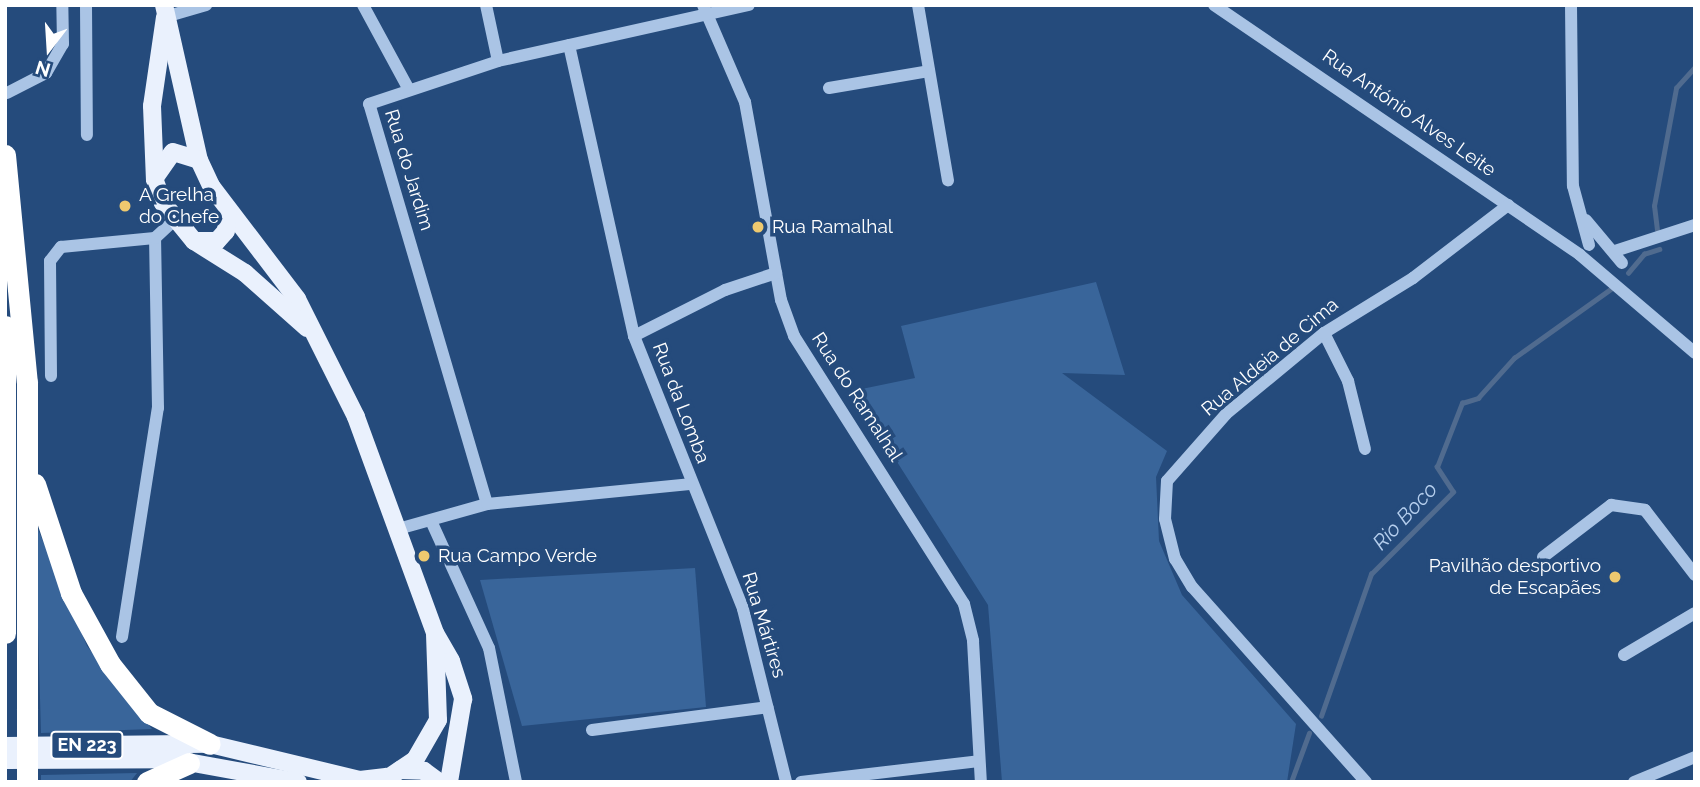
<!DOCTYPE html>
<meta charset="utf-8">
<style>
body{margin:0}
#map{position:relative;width:1700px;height:787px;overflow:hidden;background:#254b7c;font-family:Raleway,sans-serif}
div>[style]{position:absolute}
.green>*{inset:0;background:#39659a}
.stream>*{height:4.5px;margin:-2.25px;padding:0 2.25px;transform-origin:2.25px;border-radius:2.25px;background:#506b8f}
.minor>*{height:12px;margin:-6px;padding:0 6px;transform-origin:6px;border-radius:6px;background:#aac4e5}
.major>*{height:18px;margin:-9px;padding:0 9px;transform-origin:9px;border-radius:9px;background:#eaf1fd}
.highway>*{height:21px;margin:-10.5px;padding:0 10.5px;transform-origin:10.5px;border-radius:10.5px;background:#fff}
.highway-bridge>*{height:21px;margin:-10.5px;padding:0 10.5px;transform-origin:10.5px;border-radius:10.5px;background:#fff}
.dots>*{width:19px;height:19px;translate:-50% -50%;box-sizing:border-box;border:4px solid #254b7c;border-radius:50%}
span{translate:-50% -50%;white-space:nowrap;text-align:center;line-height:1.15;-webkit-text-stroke:7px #254b7c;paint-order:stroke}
.shield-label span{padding:2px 5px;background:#254b7c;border:2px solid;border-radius:5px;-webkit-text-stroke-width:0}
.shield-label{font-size:18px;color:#fff;font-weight:700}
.street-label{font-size:19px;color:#fff}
.poi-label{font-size:19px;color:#fff}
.left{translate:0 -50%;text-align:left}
.right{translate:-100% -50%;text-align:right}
.water-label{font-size:21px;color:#b5ceed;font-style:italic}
.frame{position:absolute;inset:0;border:7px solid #fff;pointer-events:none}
.north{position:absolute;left:14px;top:14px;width:70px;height:70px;-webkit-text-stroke:5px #254b7c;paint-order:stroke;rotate:197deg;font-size:19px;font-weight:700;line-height:28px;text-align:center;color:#fff}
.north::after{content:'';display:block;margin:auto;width:24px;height:32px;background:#fff;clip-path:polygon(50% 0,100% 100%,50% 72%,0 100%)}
</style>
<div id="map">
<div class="green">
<i style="clip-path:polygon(1096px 282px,1125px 375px,1062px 373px,1167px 451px,1156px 477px,1159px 541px,1182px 595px,1296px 724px,1287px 782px,1002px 782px,988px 605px,852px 391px,915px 378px,901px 326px)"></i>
<i style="clip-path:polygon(35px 522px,87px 646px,152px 729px,41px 733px)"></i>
<i style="clip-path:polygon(695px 568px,706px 707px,522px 726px,480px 580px)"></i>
<i style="clip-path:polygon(137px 773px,130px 782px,41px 782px,41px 775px)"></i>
</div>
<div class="stream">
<i style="left:1657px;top:230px;width:24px;rotate:-97deg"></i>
<i style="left:1654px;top:206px;width:120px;rotate:-79.4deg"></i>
<i style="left:1676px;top:88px;width:28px;rotate:-48deg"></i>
<i style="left:1628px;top:273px;width:25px;rotate:-50deg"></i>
<i style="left:1644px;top:254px;width:16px;rotate:-18deg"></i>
<i style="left:1321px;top:716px;width:151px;rotate:-70.6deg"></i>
<i style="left:1371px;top:574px;width:116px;rotate:-45deg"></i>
<i style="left:1453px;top:492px;width:30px;rotate:-123deg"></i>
<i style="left:1437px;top:467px;width:69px;rotate:-68.7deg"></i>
<i style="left:1462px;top:403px;width:17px;rotate:-17deg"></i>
<i style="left:1478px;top:398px;width:54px;rotate:-48deg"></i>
<i style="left:1514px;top:358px;width:124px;rotate:-35.5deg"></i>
<i style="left:1291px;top:782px;width:52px;rotate:-69.8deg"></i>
</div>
<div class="minor">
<i style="left:86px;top:5px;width:130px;rotate:89.6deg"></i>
<i style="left:363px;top:5px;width:94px;rotate:61.5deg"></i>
<i style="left:486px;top:5px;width:57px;rotate:77.9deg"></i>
<i style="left:703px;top:5px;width:106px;rotate:66.6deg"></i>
<i style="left:745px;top:102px;width:201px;rotate:79.7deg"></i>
<i style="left:781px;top:300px;width:38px;rotate:70deg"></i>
<i style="left:794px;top:336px;width:317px;rotate:57.6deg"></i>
<i style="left:964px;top:604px;width:38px;rotate:76deg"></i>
<i style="left:973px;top:641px;width:141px;rotate:86.8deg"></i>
<i style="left:918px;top:5px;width:178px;rotate:80.3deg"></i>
<i style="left:1214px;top:5px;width:443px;rotate:34.3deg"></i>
<i style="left:1580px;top:255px;width:151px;rotate:40.4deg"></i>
<i style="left:1571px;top:5px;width:181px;rotate:89.4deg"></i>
<i style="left:1573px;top:186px;width:61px;rotate:74.8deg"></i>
<i style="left:165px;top:17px;width:43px;rotate:-16.3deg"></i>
<i style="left:569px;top:45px;width:298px;rotate:77.4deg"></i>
<i style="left:634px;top:336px;width:294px;rotate:68.2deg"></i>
<i style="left:743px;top:609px;width:178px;rotate:76deg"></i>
<i style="left:829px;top:88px;width:101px;rotate:-9.6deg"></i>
<i style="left:7px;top:93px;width:44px;rotate:-27.1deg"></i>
<i style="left:46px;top:73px;width:34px;rotate:-60deg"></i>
<i style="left:63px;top:44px;width:39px;rotate:-91deg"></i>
<i style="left:1586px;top:220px;width:56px;rotate:50.1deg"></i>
<i style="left:1615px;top:251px;width:84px;rotate:-18deg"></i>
<i style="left:1324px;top:333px;width:54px;rotate:63.4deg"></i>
<i style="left:1348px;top:381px;width:70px;rotate:76deg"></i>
<i style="left:634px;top:336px;width:102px;rotate:-26.8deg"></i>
<i style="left:725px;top:290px;width:54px;rotate:-18.4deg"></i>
<i style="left:51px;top:376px;width:115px;rotate:-90.5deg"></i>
<i style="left:50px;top:261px;width:18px;rotate:-52deg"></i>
<i style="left:61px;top:247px;width:94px;rotate:-5.5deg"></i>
<i style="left:487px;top:504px;width:417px;rotate:-106.4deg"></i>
<i style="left:369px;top:104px;width:136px;rotate:-18.4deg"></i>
<i style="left:498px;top:61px;width:257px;rotate:-12.6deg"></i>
<i style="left:432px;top:523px;width:137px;rotate:65.5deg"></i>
<i style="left:489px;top:648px;width:137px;rotate:78.6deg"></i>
<i style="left:398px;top:529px;width:92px;rotate:-15.7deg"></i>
<i style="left:487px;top:504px;width:206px;rotate:-5.6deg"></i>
<i style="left:1543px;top:557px;width:86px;rotate:-37.4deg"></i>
<i style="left:1611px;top:505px;width:34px;rotate:8deg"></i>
<i style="left:1645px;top:510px;width:82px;rotate:52.4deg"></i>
<i style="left:122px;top:637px;width:232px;rotate:-81.1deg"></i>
<i style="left:158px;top:408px;width:170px;rotate:-91deg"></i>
<i style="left:155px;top:238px;width:26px;rotate:-43deg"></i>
<i style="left:1624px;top:655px;width:82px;rotate:-30.6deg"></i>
<i style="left:592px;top:730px;width:177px;rotate:-7.4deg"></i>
<i style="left:801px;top:782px;width:179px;rotate:-6.7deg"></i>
<i style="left:1366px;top:782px;width:261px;rotate:-131.7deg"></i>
<i style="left:1192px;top:587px;width:33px;rotate:-121deg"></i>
<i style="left:1175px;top:559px;width:41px;rotate:-104deg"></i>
<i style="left:1165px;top:519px;width:38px;rotate:-87deg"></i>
<i style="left:1167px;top:481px;width:89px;rotate:-48.6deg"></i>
<i style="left:1226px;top:414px;width:127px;rotate:-39.6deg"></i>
<i style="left:1324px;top:333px;width:105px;rotate:-31.7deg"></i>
<i style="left:1413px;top:278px;width:120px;rotate:-37.5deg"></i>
<i style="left:1634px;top:782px;width:66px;rotate:-22.3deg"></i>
</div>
<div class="major">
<i style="left:164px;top:5px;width:159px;rotate:77.3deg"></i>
<i style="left:199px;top:160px;width:29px;rotate:65deg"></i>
<i style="left:211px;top:186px;width:142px;rotate:52.7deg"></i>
<i style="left:297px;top:299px;width:132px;rotate:63.4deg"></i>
<i style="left:356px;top:417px;width:230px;rotate:69.9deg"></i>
<i style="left:435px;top:633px;width:32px;rotate:60deg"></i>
<i style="left:451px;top:661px;width:40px;rotate:72deg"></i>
<i style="left:463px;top:699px;width:84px;rotate:99.6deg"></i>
<i style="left:165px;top:17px;width:90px;rotate:98.3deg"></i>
<i style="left:152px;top:106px;width:75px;rotate:87.7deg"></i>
<i style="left:155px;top:181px;width:23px;rotate:70deg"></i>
<i style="left:163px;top:203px;width:49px;rotate:50.8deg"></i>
<i style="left:194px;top:241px;width:60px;rotate:32.1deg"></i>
<i style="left:245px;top:273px;width:83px;rotate:41.6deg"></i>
<i style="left:156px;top:176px;width:29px;rotate:-55deg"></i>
<i style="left:173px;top:152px;width:27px;rotate:17deg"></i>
<i style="left:194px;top:241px;width:23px"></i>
<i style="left:217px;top:241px;width:13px;rotate:-48deg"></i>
<i style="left:226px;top:231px;width:21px;rotate:-85deg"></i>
<i style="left:5px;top:746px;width:205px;rotate:-0.6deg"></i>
<i style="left:210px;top:744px;width:154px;rotate:13.5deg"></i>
<i style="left:360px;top:780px;width:26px;rotate:-7deg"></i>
<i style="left:5px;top:760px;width:166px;rotate:-0.3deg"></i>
<i style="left:171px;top:759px;width:129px;rotate:10.3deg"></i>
<i style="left:400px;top:770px;width:24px;rotate:2deg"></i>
<i style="left:424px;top:771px;width:19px;rotate:36deg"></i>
<i style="left:382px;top:782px;width:40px;rotate:-34deg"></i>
<i style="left:415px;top:760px;width:46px;rotate:-60.1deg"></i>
<i style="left:438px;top:720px;width:84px;rotate:-92deg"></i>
</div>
<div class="highway">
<i style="left:5px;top:155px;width:228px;rotate:84.5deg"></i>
<i style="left:27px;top:382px;width:327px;rotate:90deg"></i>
<i style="left:5px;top:326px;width:307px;rotate:90deg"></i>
<i style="left:35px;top:484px;width:115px;rotate:71.7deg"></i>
<i style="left:71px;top:593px;width:81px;rotate:61.2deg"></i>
<i style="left:110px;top:664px;width:63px;rotate:51.5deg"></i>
<i style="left:149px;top:713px;width:68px;rotate:26.9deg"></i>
<i style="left:147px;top:782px;width:46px;rotate:-24.3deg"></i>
</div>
<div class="highway-bridge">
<i style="left:27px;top:709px;width:73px;rotate:90deg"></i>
</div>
<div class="dots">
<i style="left:125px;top:206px;background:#eec96f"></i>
<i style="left:758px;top:227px;background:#eec96f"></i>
<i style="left:424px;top:556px;background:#eec96f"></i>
<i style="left:1615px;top:577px;background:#eec96f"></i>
</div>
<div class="shield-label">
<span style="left:87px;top:745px">EN 223</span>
</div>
<div class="street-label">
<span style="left:1409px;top:113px;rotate:35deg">Rua António Alves Leite</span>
<span style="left:409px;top:170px;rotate:73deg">Rua do Jardim</span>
<span style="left:1270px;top:357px;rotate:-40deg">Rua Aldeia de Cima</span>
<span style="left:857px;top:397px;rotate:57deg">Rua do Ramalhal</span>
<span style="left:681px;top:403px;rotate:69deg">Rua da Lomba</span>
<span style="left:764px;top:625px;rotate:73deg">Rua Mártires</span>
</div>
<div class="poi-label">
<span class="left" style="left:139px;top:206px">A Grelha<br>do Chefe</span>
<span class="left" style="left:772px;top:227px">Rua Ramalhal</span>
<span class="left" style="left:438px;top:556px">Rua Campo Verde</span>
<span class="right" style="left:1601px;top:577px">Pavilhão desportivo<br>de Escapães</span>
</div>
<div class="water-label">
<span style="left:1405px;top:516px;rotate:-47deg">Rio Boco</span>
</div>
<div class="frame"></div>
<div class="north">N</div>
</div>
